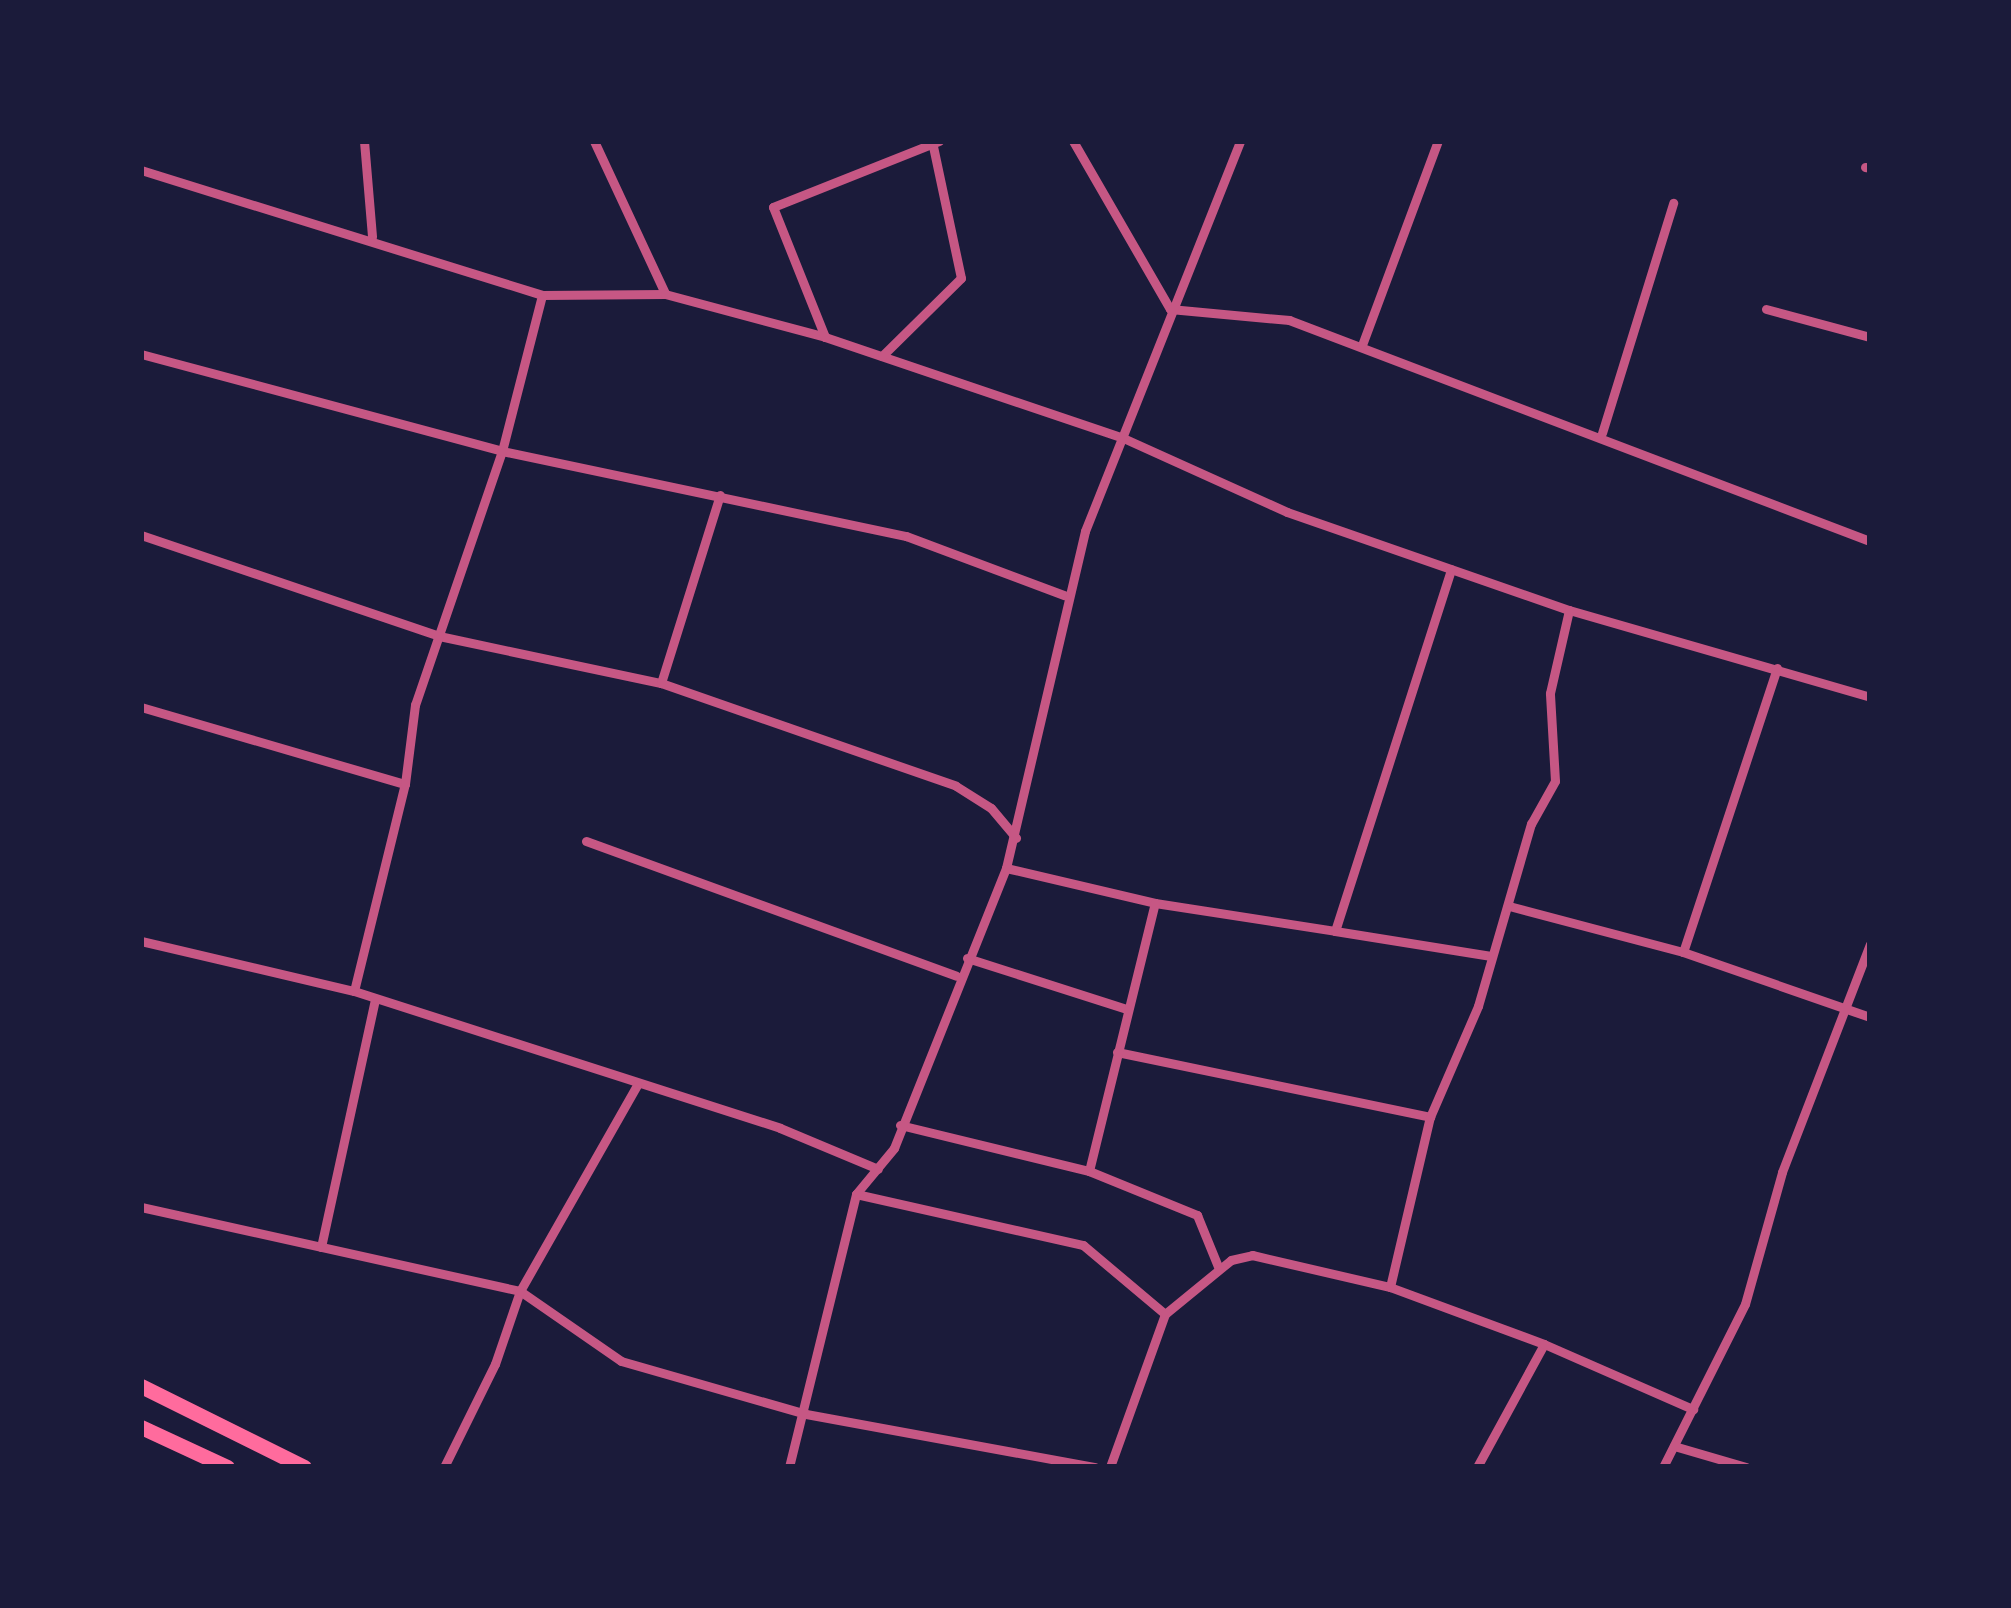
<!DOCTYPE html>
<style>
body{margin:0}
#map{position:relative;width:2011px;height:1608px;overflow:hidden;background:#1b1b3a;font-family:Inter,sans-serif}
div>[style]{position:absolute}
.minor>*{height:9px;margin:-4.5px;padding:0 4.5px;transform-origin:4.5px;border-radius:4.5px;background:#c65784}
.trunk>*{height:15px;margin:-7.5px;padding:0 7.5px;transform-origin:7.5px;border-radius:7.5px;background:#ff6b9d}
span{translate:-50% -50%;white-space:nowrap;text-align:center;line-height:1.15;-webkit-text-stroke:12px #1b1b3a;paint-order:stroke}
.frame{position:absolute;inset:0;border:144px solid #1b1b3a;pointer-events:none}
</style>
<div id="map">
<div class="minor">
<i style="left:364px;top:141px;width:96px;rotate:85.2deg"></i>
<i style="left:594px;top:141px;width:168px;rotate:65deg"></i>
<i style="left:1073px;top:141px;width:194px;rotate:60deg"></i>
<i style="left:1170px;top:309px;width:120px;rotate:5.3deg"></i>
<i style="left:1289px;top:320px;width:622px;rotate:20.83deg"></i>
<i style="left:1865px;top:167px;width:5px;rotate:11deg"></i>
<i style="left:141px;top:170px;width:420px;rotate:17.3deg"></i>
<i style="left:542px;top:295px;width:123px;rotate:-0.5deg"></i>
<i style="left:665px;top:294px;width:166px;rotate:15deg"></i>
<i style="left:825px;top:337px;width:312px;rotate:18.7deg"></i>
<i style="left:1121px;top:437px;width:182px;rotate:24.3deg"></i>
<i style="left:1287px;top:512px;width:299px;rotate:19.2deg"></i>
<i style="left:1569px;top:610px;width:313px;rotate:16.1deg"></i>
<i style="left:1766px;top:309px;width:108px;rotate:15.1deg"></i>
<i style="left:825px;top:337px;width:140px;rotate:-111.8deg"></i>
<i style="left:773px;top:207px;width:179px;rotate:-21.7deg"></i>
<i style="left:1362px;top:345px;width:218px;rotate:-69.6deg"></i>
<i style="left:141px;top:354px;width:374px;rotate:15deg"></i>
<i style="left:502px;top:451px;width:413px;rotate:11.9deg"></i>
<i style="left:906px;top:536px;width:169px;rotate:20.5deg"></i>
<i style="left:882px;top:356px;width:111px;rotate:-44.6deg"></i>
<i style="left:961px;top:278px;width:140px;rotate:-102deg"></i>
<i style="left:1602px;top:433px;width:241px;rotate:-72.8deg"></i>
<i style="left:141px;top:535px;width:315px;rotate:18.7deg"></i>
<i style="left:439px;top:636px;width:227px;rotate:12deg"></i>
<i style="left:661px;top:683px;width:312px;rotate:19.2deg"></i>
<i style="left:956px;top:786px;width:41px;rotate:32.2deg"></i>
<i style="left:991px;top:808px;width:39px;rotate:50deg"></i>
<i style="left:1777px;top:668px;width:299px;rotate:108.3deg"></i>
<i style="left:1683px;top:952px;width:198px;rotate:19.2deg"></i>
<i style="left:661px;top:683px;width:197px;rotate:-72.6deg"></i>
<i style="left:141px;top:707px;width:275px;rotate:16.3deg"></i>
<i style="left:586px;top:841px;width:394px;rotate:20deg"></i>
<i style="left:1006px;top:868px;width:153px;rotate:13.2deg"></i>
<i style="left:1155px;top:903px;width:182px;rotate:8.8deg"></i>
<i style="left:1335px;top:931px;width:380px;rotate:-72.2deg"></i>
<i style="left:1509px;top:906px;width:180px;rotate:14.8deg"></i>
<i style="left:1335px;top:931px;width:158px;rotate:9.1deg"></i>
<i style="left:141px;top:941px;width:219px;rotate:13.2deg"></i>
<i style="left:354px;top:991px;width:447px;rotate:17.8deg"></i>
<i style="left:780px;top:1128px;width:106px;rotate:22.7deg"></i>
<i style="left:967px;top:958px;width:165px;rotate:17.7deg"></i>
<i style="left:354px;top:991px;width:213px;rotate:-76.2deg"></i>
<i style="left:405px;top:784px;width:80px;rotate:-82.8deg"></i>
<i style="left:415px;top:705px;width:268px;rotate:-71.1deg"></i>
<i style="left:502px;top:451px;width:161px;rotate:-75.6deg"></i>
<i style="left:1117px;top:1052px;width:320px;rotate:11.7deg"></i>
<i style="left:900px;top:1125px;width:195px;rotate:13.7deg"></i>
<i style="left:1089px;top:1171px;width:276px;rotate:-76.2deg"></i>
<i style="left:1089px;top:1171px;width:117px;rotate:22.2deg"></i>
<i style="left:1197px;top:1215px;width:58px;rotate:67.8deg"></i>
<i style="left:856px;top:1194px;width:233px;rotate:12.7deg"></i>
<i style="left:1083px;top:1245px;width:107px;rotate:40.1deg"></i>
<i style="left:1165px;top:1314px;width:163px;rotate:109.8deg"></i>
<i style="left:141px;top:1207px;width:388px;rotate:12.5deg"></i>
<i style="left:520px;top:1291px;width:123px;rotate:34.7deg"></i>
<i style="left:621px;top:1361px;width:192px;rotate:16deg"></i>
<i style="left:806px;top:1414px;width:294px;rotate:10.4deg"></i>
<i style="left:321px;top:1247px;width:254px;rotate:-77.7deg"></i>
<i style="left:1165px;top:1314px;width:85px;rotate:-39.3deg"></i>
<i style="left:1231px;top:1260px;width:22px;rotate:-13deg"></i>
<i style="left:1252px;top:1255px;width:142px;rotate:13.1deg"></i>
<i style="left:1544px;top:1344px;width:164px;rotate:-159.7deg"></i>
<i style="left:1390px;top:1287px;width:175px;rotate:-76.8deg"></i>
<i style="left:1430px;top:1117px;width:121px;rotate:-66.6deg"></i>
<i style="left:1478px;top:1006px;width:190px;rotate:-73.8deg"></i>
<i style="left:1531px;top:824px;width:49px;rotate:-60.8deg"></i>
<i style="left:1555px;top:781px;width:88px;rotate:-93.3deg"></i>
<i style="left:1550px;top:693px;width:85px;rotate:-77.1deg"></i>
<i style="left:1674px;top:1446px;width:75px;rotate:16.3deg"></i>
<i style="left:444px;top:1467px;width:115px;rotate:-63.7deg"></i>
<i style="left:495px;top:1364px;width:77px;rotate:-71.1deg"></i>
<i style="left:520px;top:1291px;width:237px;rotate:-60.4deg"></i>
<i style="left:789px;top:1467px;width:281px;rotate:-76.2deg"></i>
<i style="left:856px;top:1194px;width:60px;rotate:-50.4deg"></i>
<i style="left:894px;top:1148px;width:302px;rotate:-68.2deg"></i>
<i style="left:1006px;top:868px;width:346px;rotate:-76.8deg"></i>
<i style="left:1085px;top:531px;width:420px;rotate:-68.3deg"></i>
<i style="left:1477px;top:1467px;width:140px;rotate:-61.4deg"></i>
<i style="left:1544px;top:1344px;width:163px;rotate:23.6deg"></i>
<i style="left:1663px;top:1467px;width:182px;rotate:-63.3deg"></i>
<i style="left:1745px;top:1304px;width:137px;rotate:-74.3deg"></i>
<i style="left:1782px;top:1172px;width:244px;rotate:-68.9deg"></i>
</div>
<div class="trunk">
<i style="left:141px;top:1386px;width:182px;rotate:26.4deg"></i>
<i style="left:141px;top:1427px;width:95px;rotate:24.9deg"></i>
</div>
<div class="frame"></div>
</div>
